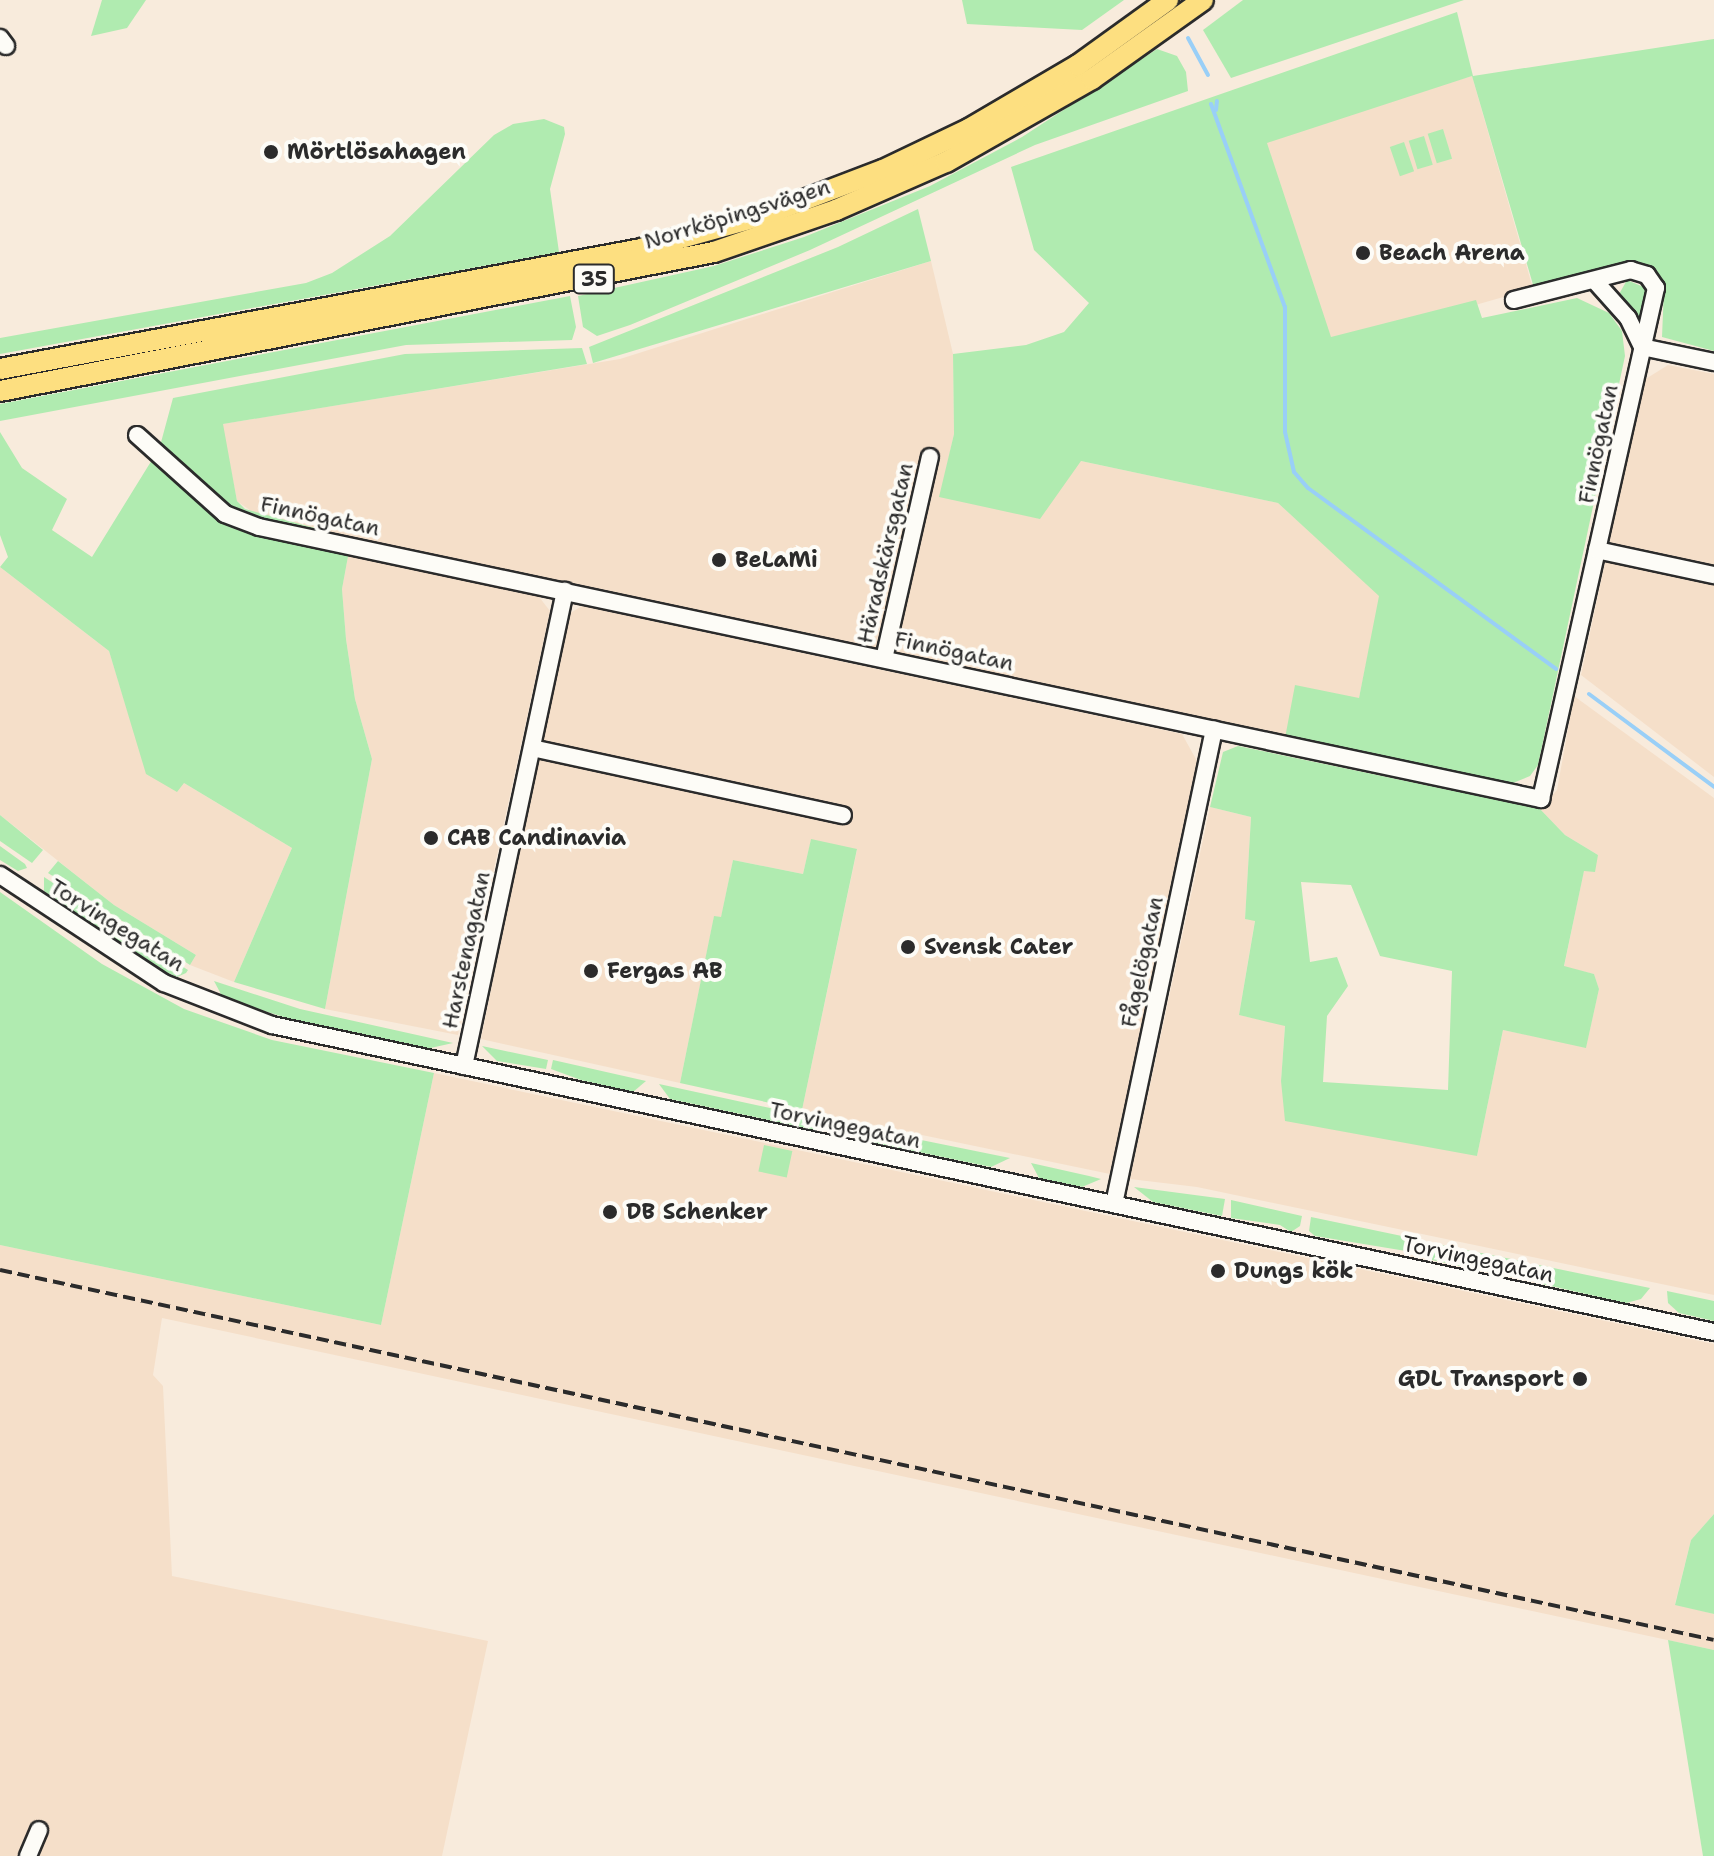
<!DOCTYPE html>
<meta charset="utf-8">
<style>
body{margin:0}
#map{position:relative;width:1714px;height:1856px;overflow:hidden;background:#f8ebdc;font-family:"Shantell Sans",sans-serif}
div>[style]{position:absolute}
.built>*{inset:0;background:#f5dfc9;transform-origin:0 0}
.green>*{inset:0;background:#b0ebb0;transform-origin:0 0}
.stream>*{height:4px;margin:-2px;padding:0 2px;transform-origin:2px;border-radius:2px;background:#99cff7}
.roads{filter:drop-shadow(2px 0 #2b2b2b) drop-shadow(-2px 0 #2b2b2b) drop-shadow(0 2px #2b2b2b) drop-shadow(0 -2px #2b2b2b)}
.minor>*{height:16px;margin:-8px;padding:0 8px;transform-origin:8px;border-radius:8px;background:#fdfcf7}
.major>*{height:20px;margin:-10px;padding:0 10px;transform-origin:10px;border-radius:10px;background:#fddf80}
.rail>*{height:4px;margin-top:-2px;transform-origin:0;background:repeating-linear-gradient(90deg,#2b2b2b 0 12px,transparent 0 18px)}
.dots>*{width:22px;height:22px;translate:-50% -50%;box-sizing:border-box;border:4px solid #fdfcf7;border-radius:50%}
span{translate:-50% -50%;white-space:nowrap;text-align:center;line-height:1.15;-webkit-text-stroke:8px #fdfcf7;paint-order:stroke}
.shield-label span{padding:2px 6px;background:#fdfcf7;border:2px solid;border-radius:6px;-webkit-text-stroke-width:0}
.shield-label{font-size:20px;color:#2b2b2b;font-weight:700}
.poi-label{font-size:22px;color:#2b2b2b;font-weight:700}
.left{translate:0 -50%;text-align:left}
.right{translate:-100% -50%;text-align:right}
.street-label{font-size:22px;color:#2b2b2b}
</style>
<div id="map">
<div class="built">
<i style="left:1472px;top:76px;width:221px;height:216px;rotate:74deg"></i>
<i style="clip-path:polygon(931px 261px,953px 354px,954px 434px,940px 497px,1081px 461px,1278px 503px,1380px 596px,1359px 698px,1285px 738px,333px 534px,254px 513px,237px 501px,222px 424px,620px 359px)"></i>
<i style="clip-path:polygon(1668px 365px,1714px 374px,1714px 777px,1581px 675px,1644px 380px)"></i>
<i style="clip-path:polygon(349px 551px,536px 593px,550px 611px,458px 1035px,325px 1009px,372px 759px,355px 699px,346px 639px,342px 589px)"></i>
<i style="clip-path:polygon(0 567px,109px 651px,147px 774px,184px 783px,292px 848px,234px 982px,190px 965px,196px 955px,114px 905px,0 815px)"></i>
<i style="clip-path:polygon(582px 606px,1182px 734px,1197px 761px,1110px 1174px,802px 1110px,857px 850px,811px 840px,803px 874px,733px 860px,721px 918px,714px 917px,680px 1083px,481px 1039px,567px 615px)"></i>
<i style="clip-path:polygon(1574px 696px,1714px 798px,1714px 1295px,1197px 1187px,1130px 1179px,1210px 807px,1251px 817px,1245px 919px,1255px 920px,1239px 1015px,1285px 1025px,1281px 1081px,1477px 1156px,1503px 1030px,1586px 1047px,1599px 989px,1594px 974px,1564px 967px,1584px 870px,1598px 855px,1565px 835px,1540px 809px,1557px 790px)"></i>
<i style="clip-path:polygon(434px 1073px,1714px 1344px,1714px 1514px,1691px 1540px,1675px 1604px,1714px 1614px,1714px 1650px,162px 1318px,153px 1375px,163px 1386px,172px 1576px,488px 1641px,442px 1856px,0 1856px,0 1245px,381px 1325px)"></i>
</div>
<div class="green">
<i style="clip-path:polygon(102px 0,146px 0,127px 28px,91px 36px)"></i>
<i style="clip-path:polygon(962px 0,1124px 0,1082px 30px,967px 24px)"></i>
<i style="clip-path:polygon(1243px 0,1464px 0,1231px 78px,1203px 30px)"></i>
<i style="clip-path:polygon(1457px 12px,1473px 76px,1714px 39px,1714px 351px,1662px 337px,1664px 288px,1644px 264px,1630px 261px,1534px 288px,1472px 76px,1267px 143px,1331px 337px,1476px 300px,1482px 318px,1577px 298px,1609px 313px,1622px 331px,1625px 356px,1538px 765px,1530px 776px,1508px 785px,1285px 738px,1295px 685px,1359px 698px,1379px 596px,1278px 503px,1081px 461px,1040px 519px,939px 497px,954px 434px,953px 354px,1026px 345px,1064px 332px,1089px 303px,1034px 250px,1011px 167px)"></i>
<i style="clip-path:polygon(1157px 49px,1177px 56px,1186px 72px,1188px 91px,1035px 145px,810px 250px,630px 325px,597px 336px,583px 327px,578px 296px,714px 266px,804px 237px,930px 186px,1022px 137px)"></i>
<i style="clip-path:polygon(544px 119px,564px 127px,565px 134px,550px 189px,559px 252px,0 354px,0 338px,306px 283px,332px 273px,390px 236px,494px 135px,513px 124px)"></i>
<i style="left:1443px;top:129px;width:31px;height:16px;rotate:73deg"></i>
<i style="left:1424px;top:136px;width:30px;height:16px;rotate:73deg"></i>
<i style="left:1404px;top:142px;width:31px;height:15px;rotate:71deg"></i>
<i style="clip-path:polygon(918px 209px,931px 261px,593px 363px,589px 347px,838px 247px)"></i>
<i style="clip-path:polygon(1627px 280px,1646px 288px,1643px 332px,1618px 296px)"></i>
<i style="clip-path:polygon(570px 296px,576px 327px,572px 340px,406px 345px,0 421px,0 404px)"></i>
<i style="clip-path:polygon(582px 348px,587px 364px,223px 424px,237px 501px,245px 509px,352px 538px,349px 541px,229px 512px,160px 446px,173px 398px,405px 354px)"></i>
<i style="clip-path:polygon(0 432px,22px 468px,67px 499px,52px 530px,92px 557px,155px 455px,197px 498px,349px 551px,342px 589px,346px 639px,355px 699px,372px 759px,325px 1009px,234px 982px,292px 848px,184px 783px,177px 792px,146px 774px,109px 651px,0 567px,8px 557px,0 535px)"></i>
<i style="clip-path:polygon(evenodd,1238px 746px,1540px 809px,1565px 835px,1598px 855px,1595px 872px,1584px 871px,1564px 966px,1594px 974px,1599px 989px,1586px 1048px,1503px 1030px,1477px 1156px,1285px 1121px,1281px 1081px,1285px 1026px,1239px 1015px,1255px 921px,1245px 919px,1251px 817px,1210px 807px,1223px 752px,1238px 746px,1301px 882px,1351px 885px,1380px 956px,1452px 971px,1448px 1090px,1323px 1082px,1327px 1016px,1348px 986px,1337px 957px,1310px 962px,1301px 882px)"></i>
<i style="clip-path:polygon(0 815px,43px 850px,32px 863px,0 841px)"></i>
<i style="clip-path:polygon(811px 839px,857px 849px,802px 1110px,680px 1083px,714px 916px,721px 917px,733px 860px,803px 874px)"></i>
<i style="clip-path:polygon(0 846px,25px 864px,27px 868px,18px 871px,0 860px)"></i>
<i style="clip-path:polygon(58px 861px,114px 905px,196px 955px,190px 965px,48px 873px)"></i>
<i style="clip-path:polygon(44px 877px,188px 970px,186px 973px,177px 977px,163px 971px,98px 931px,44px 891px)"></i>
<i style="clip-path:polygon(0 892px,102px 964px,184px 1009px,272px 1040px,434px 1073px,381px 1325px,0 1245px)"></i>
<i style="clip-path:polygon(214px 981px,300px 1009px,453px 1043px,426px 1049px,287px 1018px,223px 998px)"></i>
<i style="clip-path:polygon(482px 1046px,548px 1060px,546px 1069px,497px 1061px)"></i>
<i style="clip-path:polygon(553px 1060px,646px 1081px,633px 1092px,581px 1080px,551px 1069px)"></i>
<i style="clip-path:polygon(659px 1084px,834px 1122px,815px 1130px,670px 1099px)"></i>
<i style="clip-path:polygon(857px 1127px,1010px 1158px,991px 1167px,865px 1141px)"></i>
<i style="left:764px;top:1145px;width:29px;height:27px;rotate:12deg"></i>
<i style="clip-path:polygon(1031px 1163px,1089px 1176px,1101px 1179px,1082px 1187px,1039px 1178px)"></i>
<i style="clip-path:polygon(1134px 1187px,1225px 1199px,1222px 1216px,1153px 1202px)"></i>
<i style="clip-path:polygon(1231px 1200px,1302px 1216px,1300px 1226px,1291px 1232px,1280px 1225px,1231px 1218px)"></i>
<i style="clip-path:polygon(1311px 1217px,1421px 1240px,1418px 1253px,1315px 1236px,1309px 1231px)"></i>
<i style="clip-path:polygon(1431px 1243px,1521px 1261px,1519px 1271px,1511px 1277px,1432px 1260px)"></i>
<i style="clip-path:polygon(1534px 1264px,1650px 1288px,1641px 1299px,1626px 1303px,1542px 1284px)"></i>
<i style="clip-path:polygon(1667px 1291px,1714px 1301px,1714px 1321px,1679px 1313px,1668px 1303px)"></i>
<i style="clip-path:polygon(1714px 1514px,1714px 1614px,1675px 1605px,1691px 1540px)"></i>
<i style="clip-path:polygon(1668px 1640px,1714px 1650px,1714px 1856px,1703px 1856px)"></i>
</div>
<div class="stream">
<i style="left:1188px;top:38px;width:42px;rotate:61.6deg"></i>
<i style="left:1211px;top:104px;width:216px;rotate:70deg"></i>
<i style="left:1285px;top:307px;width:125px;rotate:90deg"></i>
<i style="left:1285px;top:432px;width:41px;rotate:77.3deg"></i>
<i style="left:1294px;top:472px;width:21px;rotate:49deg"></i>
<i style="left:1308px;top:488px;width:307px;rotate:36.1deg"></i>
<i style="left:1216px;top:110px;width:9px;rotate:-84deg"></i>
<i style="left:1589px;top:694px;width:156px;rotate:36.6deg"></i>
</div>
<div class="roads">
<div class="minor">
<i style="left:0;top:38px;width:10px;rotate:53deg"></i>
<i style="left:1594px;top:280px;width:51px;rotate:48.2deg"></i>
<i style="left:1628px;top:318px;width:32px;rotate:64deg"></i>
<i style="left:1642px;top:347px;width:74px;rotate:11.8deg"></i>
<i style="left:137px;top:435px;width:118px;rotate:41.9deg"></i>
<i style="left:225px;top:514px;width:36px;rotate:21deg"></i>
<i style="left:259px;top:527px;width:1311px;rotate:11.98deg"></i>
<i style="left:1541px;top:799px;width:524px;rotate:-77.32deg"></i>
<i style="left:1656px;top:288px;width:16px;rotate:-125deg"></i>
<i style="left:1647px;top:275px;width:17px;rotate:-163deg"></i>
<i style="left:1631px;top:270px;width:121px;rotate:165.6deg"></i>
<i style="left:1597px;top:550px;width:120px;rotate:12.1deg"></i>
<i style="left:884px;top:659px;width:207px;rotate:-77.2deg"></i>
<i style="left:532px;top:748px;width:318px;rotate:12.2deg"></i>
<i style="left:0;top:875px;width:196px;rotate:33.4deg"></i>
<i style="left:164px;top:983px;width:116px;rotate:21.3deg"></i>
<i style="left:272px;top:1025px;width:1474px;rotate:12.02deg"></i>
<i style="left:464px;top:1066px;width:486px;rotate:-78deg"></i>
<i style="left:1114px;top:1204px;width:485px;rotate:-78.1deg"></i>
<i style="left:28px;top:1856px;width:28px;rotate:-67deg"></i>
</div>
<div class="major">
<i style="left:0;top:369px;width:652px;rotate:-10.6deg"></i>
<i style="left:641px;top:249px;width:131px;rotate:-15.5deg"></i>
<i style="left:767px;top:214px;width:124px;rotate:-20.8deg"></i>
<i style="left:883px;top:170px;width:95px;rotate:-25.5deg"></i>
<i style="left:969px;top:129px;width:126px;rotate:-30.4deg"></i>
<i style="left:1078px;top:65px;width:111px;rotate:-35.8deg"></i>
<i style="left:0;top:391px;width:727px;rotate:-11.02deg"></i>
<i style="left:714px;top:252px;width:129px;rotate:-19deg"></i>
<i style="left:836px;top:210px;width:120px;rotate:-23.6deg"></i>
<i style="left:946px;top:162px;width:168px;rotate:-29.6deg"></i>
<i style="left:1092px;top:79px;width:136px;rotate:-35.4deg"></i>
</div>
</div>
<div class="rail">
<i style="left:0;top:1270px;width:1753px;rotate:12.18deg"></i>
</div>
<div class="dots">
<i style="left:271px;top:152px;background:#2b2b2b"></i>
<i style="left:1363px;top:253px;background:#2b2b2b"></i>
<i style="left:719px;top:560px;background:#2b2b2b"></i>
<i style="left:431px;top:838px;background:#2b2b2b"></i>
<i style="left:908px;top:947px;background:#2b2b2b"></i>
<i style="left:591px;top:971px;background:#2b2b2b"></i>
<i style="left:610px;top:1212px;background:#2b2b2b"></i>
<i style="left:1218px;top:1271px;background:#2b2b2b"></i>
<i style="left:1580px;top:1379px;background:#2b2b2b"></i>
</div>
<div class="shield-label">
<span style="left:594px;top:279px">35</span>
</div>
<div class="poi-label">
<span class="left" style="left:287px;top:152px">Mörtlösahagen</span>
<span class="left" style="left:1379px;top:253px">Beach Arena</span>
<span class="left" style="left:735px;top:560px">BeLaMi</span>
<span class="left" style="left:447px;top:838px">CAB Candinavia</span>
<span class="left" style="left:924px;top:947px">Svensk Cater</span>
<span class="left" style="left:607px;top:971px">Fergas AB</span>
<span class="left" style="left:626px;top:1212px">DB Schenker</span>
<span class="left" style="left:1234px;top:1271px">Dungs kök</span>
<span class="right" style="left:1564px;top:1379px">GDL Transport</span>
</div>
<div class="street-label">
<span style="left:737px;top:214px;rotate:-17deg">Norrköpingsvägen</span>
<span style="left:1598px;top:444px;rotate:-78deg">Finnögatan</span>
<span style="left:320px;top:516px;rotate:12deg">Finnögatan</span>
<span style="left:885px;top:553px;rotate:-77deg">Häradskärsgatan</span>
<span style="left:954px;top:651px;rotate:12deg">Finnögatan</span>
<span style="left:117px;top:925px;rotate:32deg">Torvingegatan</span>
<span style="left:466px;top:950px;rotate:-78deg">Harstenagatan</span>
<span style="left:1142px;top:962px;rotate:-78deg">Fågelögatan</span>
<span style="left:845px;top:1125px;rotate:12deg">Torvingegatan</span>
<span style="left:1478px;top:1259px;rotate:12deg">Torvingegatan</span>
</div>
</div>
